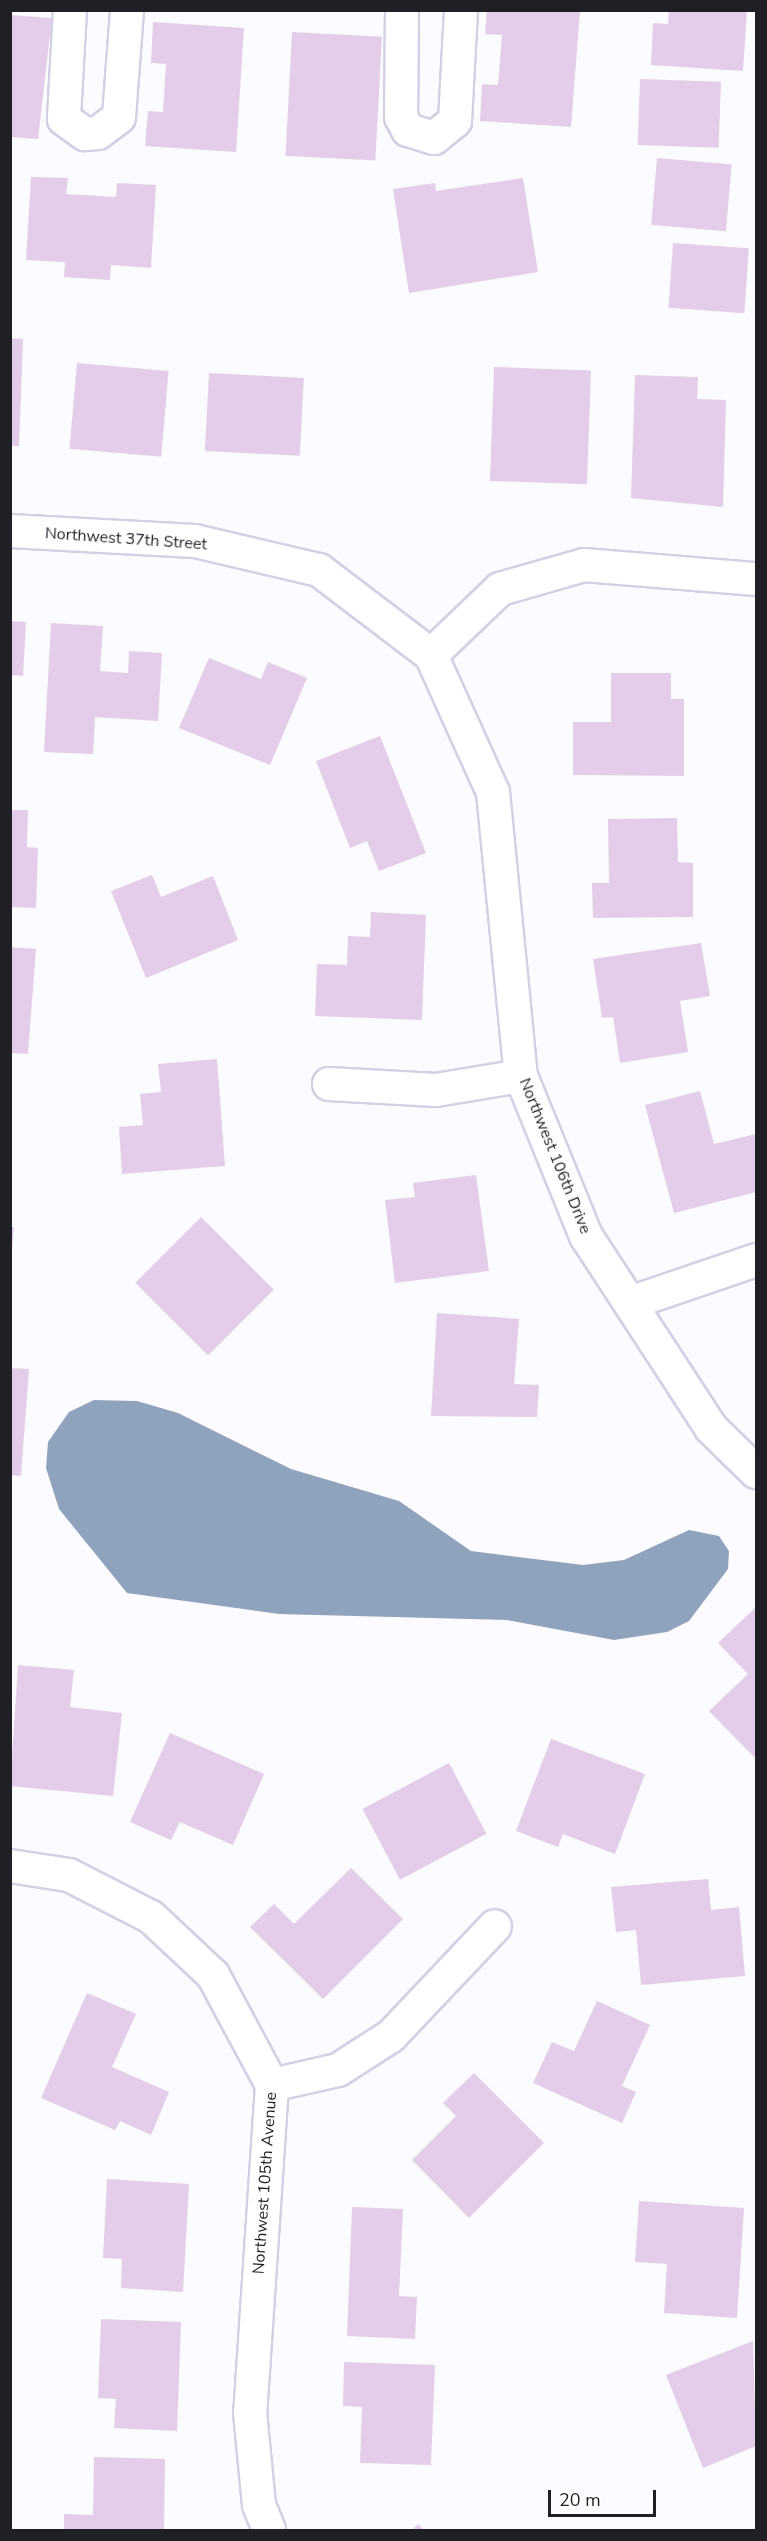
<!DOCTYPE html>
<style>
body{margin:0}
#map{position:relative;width:767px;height:2541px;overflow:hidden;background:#fcfbff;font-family:"Nunito Sans",sans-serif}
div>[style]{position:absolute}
.water>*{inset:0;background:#8fa3bd}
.building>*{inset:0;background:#e4cde8;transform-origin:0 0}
.roads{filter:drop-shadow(2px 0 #d5cfe3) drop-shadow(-2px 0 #d5cfe3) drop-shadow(0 2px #d5cfe3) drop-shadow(0 -2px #d5cfe3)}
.street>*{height:32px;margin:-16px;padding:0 16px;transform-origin:16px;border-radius:16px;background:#fff}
span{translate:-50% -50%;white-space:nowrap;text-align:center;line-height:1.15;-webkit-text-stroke:5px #fff;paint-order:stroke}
.street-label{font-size:16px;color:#211f26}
.frame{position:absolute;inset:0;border:12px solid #211f26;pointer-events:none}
.scale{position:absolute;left:548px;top:2490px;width:108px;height:27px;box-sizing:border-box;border:3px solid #211f26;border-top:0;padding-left:8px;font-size:18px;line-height:21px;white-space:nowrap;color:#211f26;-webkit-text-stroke:4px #fff;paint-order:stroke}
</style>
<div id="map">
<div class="water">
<i style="clip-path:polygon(94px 1400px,137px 1401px,178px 1413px,291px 1469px,399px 1501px,471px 1551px,583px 1565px,624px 1560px,689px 1530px,719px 1536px,729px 1551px,728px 1569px,689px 1621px,667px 1632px,614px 1640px,507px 1620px,279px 1614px,127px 1593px,59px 1509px,46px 1468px,48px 1442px,69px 1412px)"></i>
</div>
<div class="building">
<i style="clip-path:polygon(487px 10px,580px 10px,571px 127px,480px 121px,482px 84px,498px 85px,502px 35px,485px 34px)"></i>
<i style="clip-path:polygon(669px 10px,747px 10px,743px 71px,651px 65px,653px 23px,668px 24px)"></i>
<i style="clip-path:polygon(10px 15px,52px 18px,38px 139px,10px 137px)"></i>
<i style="clip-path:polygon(153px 22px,244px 28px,236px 152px,145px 146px,148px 111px,163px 112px,166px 64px,151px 63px)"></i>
<i style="left:292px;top:32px;width:90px;height:124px;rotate:3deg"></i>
<i style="left:640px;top:79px;width:81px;height:66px;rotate:2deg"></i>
<i style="left:657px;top:158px;width:75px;height:67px;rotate:5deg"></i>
<i style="clip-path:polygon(31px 177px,68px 178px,66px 194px,116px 197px,117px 183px,156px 185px,151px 268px,111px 265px,110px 280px,64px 277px,65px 262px,26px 260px)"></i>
<i style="clip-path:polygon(523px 178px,538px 272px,409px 293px,393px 189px,435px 183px,436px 191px)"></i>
<i style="left:673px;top:243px;width:76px;height:65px;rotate:4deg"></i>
<i style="clip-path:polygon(10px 338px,23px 339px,19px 446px,10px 446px)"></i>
<i style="left:77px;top:363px;width:92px;height:86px;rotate:5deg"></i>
<i style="left:494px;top:367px;width:97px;height:114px;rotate:2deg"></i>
<i style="left:209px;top:373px;width:95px;height:78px;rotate:3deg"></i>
<i style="clip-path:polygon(635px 375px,698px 377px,697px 399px,726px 400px,723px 507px,631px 498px)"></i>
<i style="clip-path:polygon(10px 621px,26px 622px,23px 676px,10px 675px)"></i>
<i style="clip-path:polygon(51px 623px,103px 626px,100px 671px,128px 673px,129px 651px,162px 653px,158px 721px,95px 717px,93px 754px,44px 752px)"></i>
<i style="clip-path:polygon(209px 658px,261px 679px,268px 662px,307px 678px,270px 765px,179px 728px)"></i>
<i style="clip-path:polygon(611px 673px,671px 673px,671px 699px,684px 699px,684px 776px,573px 775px,573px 722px,611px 722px)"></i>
<i style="clip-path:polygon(380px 736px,426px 853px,379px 871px,367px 841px,350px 848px,316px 761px)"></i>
<i style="clip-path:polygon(10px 810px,28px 810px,27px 847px,38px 848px,36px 908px,10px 907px)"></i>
<i style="clip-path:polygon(677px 818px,678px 862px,693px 863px,693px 917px,593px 918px,592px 883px,609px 883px,608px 819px)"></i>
<i style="clip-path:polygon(152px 875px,161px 897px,213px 876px,238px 940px,146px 978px,111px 891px)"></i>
<i style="clip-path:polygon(371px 912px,426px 915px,422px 1020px,315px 1016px,317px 964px,347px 965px,348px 936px,370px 937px)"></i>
<i style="clip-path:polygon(701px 943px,710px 996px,680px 1001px,688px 1052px,620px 1063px,613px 1017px,602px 1018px,593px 959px)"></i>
<i style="clip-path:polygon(10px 947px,36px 949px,28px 1054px,10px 1053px)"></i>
<i style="clip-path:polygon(217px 1059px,225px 1166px,122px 1174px,119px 1127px,143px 1125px,140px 1094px,161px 1092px,158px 1064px)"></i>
<i style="clip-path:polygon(700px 1091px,714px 1144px,756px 1134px,756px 1192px,674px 1213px,645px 1105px)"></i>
<i style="clip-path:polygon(476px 1175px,489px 1271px,395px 1283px,385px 1200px,415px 1197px,413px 1183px)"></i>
<i style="left:201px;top:1217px;width:103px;height:93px;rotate:45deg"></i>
<i style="clip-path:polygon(10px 1227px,14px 1227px,12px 1250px,10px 1250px)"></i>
<i style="clip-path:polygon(437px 1313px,519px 1319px,514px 1384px,539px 1385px,537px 1417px,431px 1416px)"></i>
<i style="clip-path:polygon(10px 1368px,29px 1369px,21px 1476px,10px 1475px)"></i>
<i style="clip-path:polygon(756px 1607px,756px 1757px,755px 1758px,709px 1711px,748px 1674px,718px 1643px)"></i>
<i style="clip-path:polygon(18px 1665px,74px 1670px,70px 1707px,122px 1713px,113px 1796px,10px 1786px)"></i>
<i style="clip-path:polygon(170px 1733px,264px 1774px,233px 1845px,180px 1822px,171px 1840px,130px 1822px)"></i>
<i style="clip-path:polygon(551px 1739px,645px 1774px,615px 1854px,563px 1834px,558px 1847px,516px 1831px)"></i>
<i style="left:449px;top:1763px;width:80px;height:98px;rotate:62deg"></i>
<i style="clip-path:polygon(351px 1868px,403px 1919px,323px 1999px,250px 1927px,274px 1904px,294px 1924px)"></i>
<i style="clip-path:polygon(708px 1879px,711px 1910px,739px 1907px,745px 1976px,641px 1985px,636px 1930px,616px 1932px,611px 1887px)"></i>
<i style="clip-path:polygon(87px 1993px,136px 2014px,112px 2067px,169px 2092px,151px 2135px,120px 2121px,115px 2130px,41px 2098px)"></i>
<i style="clip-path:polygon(597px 2001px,650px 2025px,622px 2086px,636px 2092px,622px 2123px,533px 2083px,552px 2042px,574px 2051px)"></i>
<i style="clip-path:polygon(474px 2073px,544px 2143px,469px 2218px,412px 2160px,456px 2116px,443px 2103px)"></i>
<i style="clip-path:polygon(107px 2179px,189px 2184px,183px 2292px,121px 2288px,122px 2259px,103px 2258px)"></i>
<i style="clip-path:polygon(639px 2201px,744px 2208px,737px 2318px,664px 2313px,667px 2264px,635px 2262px)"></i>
<i style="clip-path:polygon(352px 2207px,403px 2209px,399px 2296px,417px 2297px,415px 2339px,347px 2336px)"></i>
<i style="clip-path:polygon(101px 2319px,181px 2322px,177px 2431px,114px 2428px,116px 2399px,98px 2398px)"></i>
<i style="clip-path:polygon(753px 2341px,756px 2446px,703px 2468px,666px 2375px)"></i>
<i style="clip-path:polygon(344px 2362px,435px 2365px,431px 2465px,360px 2463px,362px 2407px,343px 2406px)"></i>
<i style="clip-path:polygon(94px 2457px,165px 2459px,164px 2530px,64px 2530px,64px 2514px,93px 2515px)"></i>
<i style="clip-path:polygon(418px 2524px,424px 2530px,412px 2530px)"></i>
</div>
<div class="roads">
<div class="street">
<i style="left:70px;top:10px;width:109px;rotate:93.2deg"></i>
<i style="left:64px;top:119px;width:26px;rotate:36deg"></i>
<i style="left:85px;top:134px;width:13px;rotate:-4deg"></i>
<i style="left:98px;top:133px;width:26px;rotate:-37deg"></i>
<i style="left:119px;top:117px;width:107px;rotate:-85.7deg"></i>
<i style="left:402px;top:10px;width:107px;rotate:90.5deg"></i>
<i style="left:401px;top:117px;width:15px;rotate:62deg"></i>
<i style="left:408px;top:130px;width:27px;rotate:17deg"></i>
<i style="left:434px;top:138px;width:27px;rotate:-39deg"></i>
<i style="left:455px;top:121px;width:111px;rotate:-86.9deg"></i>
<i style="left:10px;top:531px;width:185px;rotate:3.1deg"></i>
<i style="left:195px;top:541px;width:127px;rotate:13.2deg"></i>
<i style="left:319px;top:570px;width:141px;rotate:37.2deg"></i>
<i style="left:431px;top:655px;width:150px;rotate:65.7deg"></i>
<i style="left:493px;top:792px;width:285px;rotate:84.4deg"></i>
<i style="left:521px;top:1076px;width:173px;rotate:67.9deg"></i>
<i style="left:586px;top:1236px;width:229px;rotate:56.9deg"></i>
<i style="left:711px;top:1428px;width:63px;rotate:44.4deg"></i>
<i style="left:431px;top:655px;width:95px;rotate:-43.7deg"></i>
<i style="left:500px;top:589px;width:87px;rotate:-15.9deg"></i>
<i style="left:584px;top:565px;width:173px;rotate:4.7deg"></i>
<i style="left:329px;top:1084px;width:107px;rotate:3.2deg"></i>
<i style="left:436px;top:1090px;width:86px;rotate:-9.4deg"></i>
<i style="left:630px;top:1303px;width:133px;rotate:-18.8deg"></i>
<i style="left:10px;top:1866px;width:60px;rotate:8.7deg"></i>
<i style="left:69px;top:1875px;width:92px;rotate:27.1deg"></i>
<i style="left:151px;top:1917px;width:85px;rotate:43.1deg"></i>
<i style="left:213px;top:1975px;width:125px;rotate:61.8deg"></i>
<i style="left:272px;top:2085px;width:328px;rotate:93.8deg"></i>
<i style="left:250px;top:2412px;width:93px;rotate:84.5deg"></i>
<i style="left:259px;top:2505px;width:27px;rotate:68deg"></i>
<i style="left:272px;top:2085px;width:68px;rotate:-12.8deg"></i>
<i style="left:338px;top:2070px;width:63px;rotate:-32.7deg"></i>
<i style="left:391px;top:2036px;width:151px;rotate:-46.6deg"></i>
</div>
</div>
<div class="street-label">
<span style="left:126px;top:539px;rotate:4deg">Northwest 37th Street</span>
<span style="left:555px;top:1156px;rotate:68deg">Northwest 106th Drive</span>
<span style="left:265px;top:2183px;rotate:-86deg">Northwest 105th Avenue</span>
</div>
<div class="frame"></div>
<div class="scale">20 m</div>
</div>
